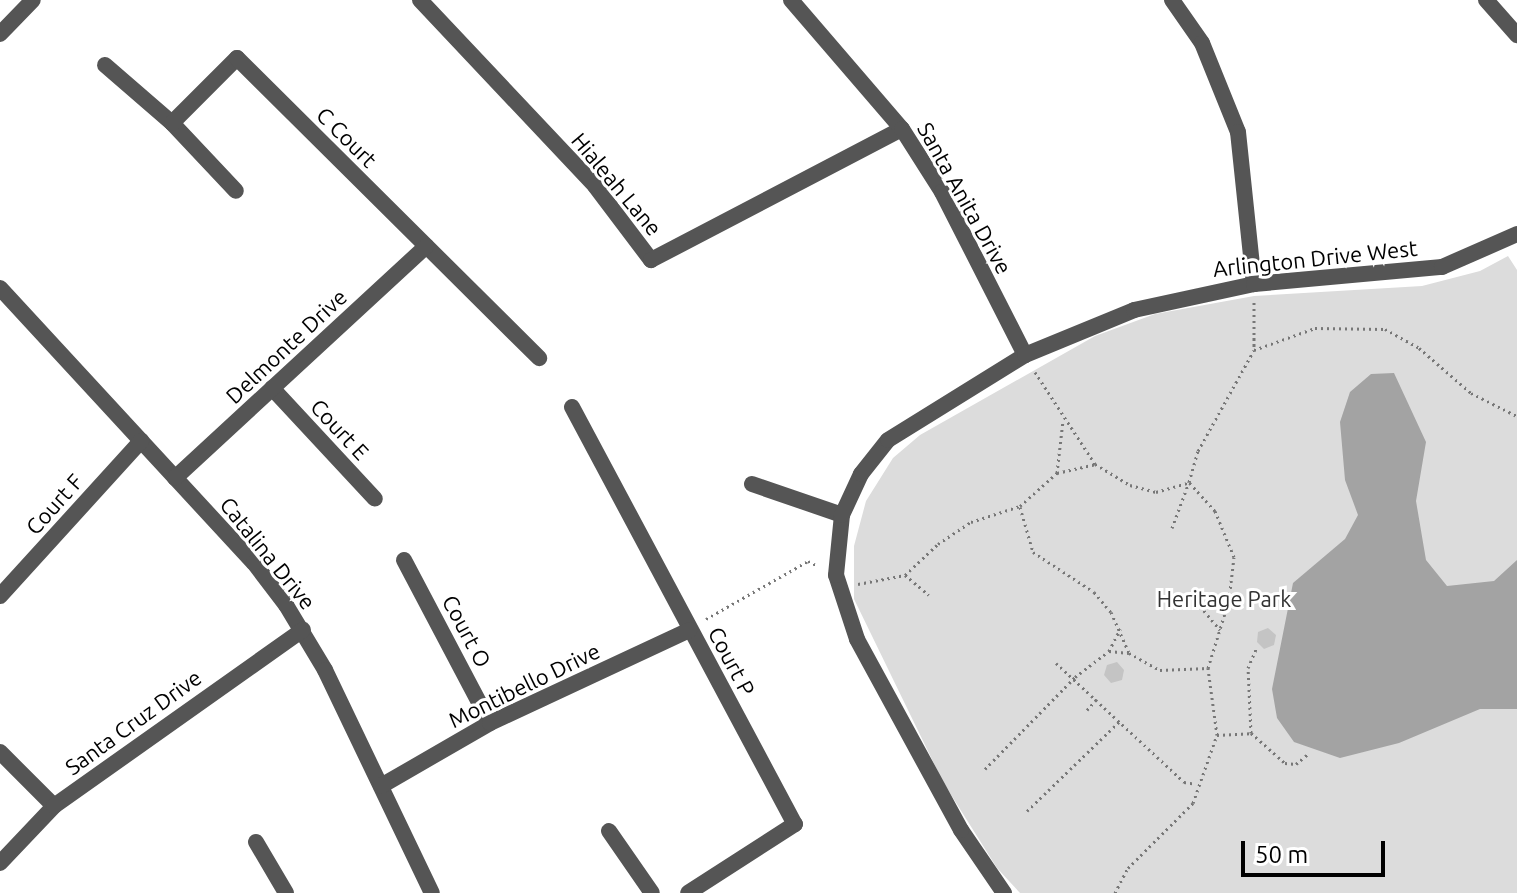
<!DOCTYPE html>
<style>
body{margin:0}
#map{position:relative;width:1517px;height:893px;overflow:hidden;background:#fff;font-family:Ubuntu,sans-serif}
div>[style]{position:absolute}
.green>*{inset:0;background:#dcdcdc}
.water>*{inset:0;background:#a3a3a3}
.building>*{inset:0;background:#c4c4c4}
.path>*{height:3px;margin-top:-1.5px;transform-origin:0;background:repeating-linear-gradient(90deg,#777 0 2px,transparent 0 6px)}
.minor>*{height:16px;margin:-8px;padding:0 8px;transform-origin:8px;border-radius:8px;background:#555}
span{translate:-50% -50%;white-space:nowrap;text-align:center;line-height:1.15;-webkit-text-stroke:6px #fff;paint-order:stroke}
.street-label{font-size:22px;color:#000}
.park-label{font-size:22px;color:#333}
.scale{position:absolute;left:1241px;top:841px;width:144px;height:36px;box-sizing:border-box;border:4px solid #000;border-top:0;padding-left:10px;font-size:24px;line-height:28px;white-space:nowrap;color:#000;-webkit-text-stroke:6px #fff;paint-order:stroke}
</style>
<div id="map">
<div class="green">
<i style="clip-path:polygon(1508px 256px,1517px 270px,1517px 893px,1020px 893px,997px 868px,943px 782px,854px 599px,854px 546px,866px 501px,893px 458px,920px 435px,1095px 336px,1155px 314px,1254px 296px,1422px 286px,1480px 271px)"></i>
</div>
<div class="water">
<i style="clip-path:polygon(1394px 373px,1426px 442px,1416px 501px,1426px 560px,1447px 586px,1494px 581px,1517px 560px,1517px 709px,1480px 709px,1399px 743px,1340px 758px,1294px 742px,1277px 718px,1272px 689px,1293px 583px,1345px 539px,1358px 515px,1345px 480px,1340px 422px,1350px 392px,1371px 374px)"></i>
</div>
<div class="building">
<i style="clip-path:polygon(1268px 628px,1276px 635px,1274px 645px,1264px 649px,1257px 642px,1258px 632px)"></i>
<i style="clip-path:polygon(1117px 662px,1124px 670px,1122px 680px,1111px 683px,1104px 675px,1107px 665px)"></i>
</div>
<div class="path">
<i style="left:1254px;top:302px;width:48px;rotate:90deg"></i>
<i style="left:1035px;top:372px;width:110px;rotate:56.9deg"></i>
<i style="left:1095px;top:464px;width:41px;rotate:31deg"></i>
<i style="left:1130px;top:485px;width:27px;rotate:15deg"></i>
<i style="left:1156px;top:492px;width:33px;rotate:-16deg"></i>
<i style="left:1057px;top:473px;width:39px;rotate:-13deg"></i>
<i style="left:1020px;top:507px;width:47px;rotate:73.9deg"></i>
<i style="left:1033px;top:552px;width:73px;rotate:33.3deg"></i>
<i style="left:1094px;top:592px;width:26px;rotate:50deg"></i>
<i style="left:1111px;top:612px;width:45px;rotate:66.3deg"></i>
<i style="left:1129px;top:653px;width:35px;rotate:29deg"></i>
<i style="left:1160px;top:670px;width:48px;rotate:-2.4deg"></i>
<i style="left:1172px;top:528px;width:49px;rotate:-69.7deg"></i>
<i style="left:905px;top:575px;width:31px;rotate:40deg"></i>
<i style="left:858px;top:584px;width:48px;rotate:-10.8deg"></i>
<i style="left:905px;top:575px;width:45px;rotate:-43.2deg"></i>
<i style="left:938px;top:544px;width:40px;rotate:-34deg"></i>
<i style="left:971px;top:522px;width:52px;rotate:-18.1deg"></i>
<i style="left:1020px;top:506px;width:50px;rotate:-41.7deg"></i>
<i style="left:1057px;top:473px;width:53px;rotate:-83.5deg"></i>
<i style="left:1200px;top:606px;width:31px;rotate:50deg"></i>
<i style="left:706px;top:619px;width:117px;rotate:-29.6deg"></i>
<i style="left:808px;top:561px;width:11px;rotate:27deg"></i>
<i style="left:1109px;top:651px;width:20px;rotate:6deg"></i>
<i style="left:1056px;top:663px;width:175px;rotate:42.9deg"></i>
<i style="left:1184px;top:782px;width:12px;rotate:9deg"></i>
<i style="left:1087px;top:710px;width:15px;rotate:-48deg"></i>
<i style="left:1251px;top:733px;width:65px;rotate:-92.6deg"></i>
<i style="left:1248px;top:668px;width:23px;rotate:-67deg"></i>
<i style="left:1217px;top:735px;width:34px;rotate:-3deg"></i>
<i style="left:1251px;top:733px;width:45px;rotate:41.4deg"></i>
<i style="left:1285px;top:763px;width:11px;rotate:5deg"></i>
<i style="left:1296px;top:764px;width:17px;rotate:-40deg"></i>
<i style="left:985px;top:769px;width:129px;rotate:-45.6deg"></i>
<i style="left:1075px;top:677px;width:43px;rotate:-37.4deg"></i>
<i style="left:1109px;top:651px;width:25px;rotate:-63deg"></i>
<i style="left:1027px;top:811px;width:129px;rotate:-44.1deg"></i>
<i style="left:1115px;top:893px;width:28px;rotate:-63deg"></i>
<i style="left:1128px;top:868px;width:92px;rotate:-45deg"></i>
<i style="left:1193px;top:803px;width:72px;rotate:-70.6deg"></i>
<i style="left:1217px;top:735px;width:68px;rotate:-97.7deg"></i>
<i style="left:1208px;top:668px;width:71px;rotate:-72.8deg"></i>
<i style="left:1229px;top:600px;width:43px;rotate:-83.4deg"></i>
<i style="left:1234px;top:557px;width:50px;rotate:-112.4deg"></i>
<i style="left:1215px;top:511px;width:39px;rotate:-132deg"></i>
<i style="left:1189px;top:482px;width:32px;rotate:-74deg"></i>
<i style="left:1198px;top:451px;width:115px;rotate:-61deg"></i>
<i style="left:1254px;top:350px;width:65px;rotate:-19.8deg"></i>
<i style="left:1315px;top:328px;width:70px;rotate:0.8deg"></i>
<i style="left:1385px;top:329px;width:39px;rotate:29deg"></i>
<i style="left:1419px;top:348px;width:69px;rotate:40.9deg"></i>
<i style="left:1471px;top:393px;width:51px;rotate:26.6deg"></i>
</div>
<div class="minor">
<i style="left:420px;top:0;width:255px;rotate:46.7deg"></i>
<i style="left:595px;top:186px;width:93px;rotate:52.9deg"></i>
<i style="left:651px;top:260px;width:283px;rotate:-27.6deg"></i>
<i style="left:791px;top:0;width:170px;rotate:49.3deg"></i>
<i style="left:902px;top:129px;width:75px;rotate:57.6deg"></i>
<i style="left:942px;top:192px;width:183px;rotate:63deg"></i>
<i style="left:1172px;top:0;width:52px;rotate:55.1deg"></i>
<i style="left:1202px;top:43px;width:96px;rotate:68deg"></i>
<i style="left:1238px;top:132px;width:153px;rotate:84deg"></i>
<i style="left:1486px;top:0;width:47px;rotate:48.5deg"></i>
<i style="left:0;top:34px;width:47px;rotate:-45.9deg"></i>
<i style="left:105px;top:65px;width:89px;rotate:40.9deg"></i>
<i style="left:172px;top:123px;width:93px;rotate:46.7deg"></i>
<i style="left:172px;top:123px;width:92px;rotate:-45deg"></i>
<i style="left:237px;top:58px;width:426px;rotate:44.8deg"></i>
<i style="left:0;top:288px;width:374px;rotate:47.3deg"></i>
<i style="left:254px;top:563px;width:53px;rotate:52.7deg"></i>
<i style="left:286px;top:605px;width:76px;rotate:59deg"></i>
<i style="left:325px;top:670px;width:247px;rotate:64.4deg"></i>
<i style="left:272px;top:388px;width:151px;rotate:47.1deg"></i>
<i style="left:572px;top:407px;width:473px;rotate:61.9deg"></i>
<i style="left:795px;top:824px;width:127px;rotate:147.2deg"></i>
<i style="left:175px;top:478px;width:342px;rotate:-42.7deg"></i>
<i style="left:752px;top:484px;width:95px;rotate:19deg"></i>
<i style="left:404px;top:560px;width:184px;rotate:62.2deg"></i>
<i style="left:0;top:596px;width:210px;rotate:-47.7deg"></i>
<i style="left:0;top:752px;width:76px;rotate:45deg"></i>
<i style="left:381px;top:786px;width:126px;rotate:-30deg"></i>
<i style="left:490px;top:723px;width:220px;rotate:-25deg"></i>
<i style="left:609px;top:831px;width:75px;rotate:55.3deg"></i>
<i style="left:256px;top:842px;width:59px;rotate:59.5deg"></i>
<i style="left:0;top:863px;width:79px;rotate:-46.5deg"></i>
<i style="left:54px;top:806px;width:305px;rotate:-35.3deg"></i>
<i style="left:1004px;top:893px;width:76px;rotate:-124.3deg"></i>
<i style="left:961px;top:830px;width:217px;rotate:-118.6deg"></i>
<i style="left:857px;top:639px;width:67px;rotate:-108.2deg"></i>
<i style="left:836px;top:575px;width:60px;rotate:-84.3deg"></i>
<i style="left:842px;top:515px;width:45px;rotate:-65.1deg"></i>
<i style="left:861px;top:474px;width:43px;rotate:-51.5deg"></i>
<i style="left:888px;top:440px;width:161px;rotate:-31.8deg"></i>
<i style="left:1025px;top:355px;width:118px;rotate:-22.4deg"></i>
<i style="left:1134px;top:310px;width:123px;rotate:-12.2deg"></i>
<i style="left:1254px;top:284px;width:189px;rotate:-5.2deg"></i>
<i style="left:1442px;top:267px;width:82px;rotate:-23.7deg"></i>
</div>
<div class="street-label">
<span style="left:347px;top:137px;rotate:45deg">C Court</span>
<span style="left:617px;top:184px;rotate:50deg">Hialeah Lane</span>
<span style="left:965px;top:198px;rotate:61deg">Santa Anita Drive</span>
<span style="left:1315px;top:258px;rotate:-6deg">Arlington Drive West</span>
<span style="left:286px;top:346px;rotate:-43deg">Delmonte Drive</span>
<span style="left:340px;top:429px;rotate:47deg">Court E</span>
<span style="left:54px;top:504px;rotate:-48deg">Court F</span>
<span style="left:268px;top:553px;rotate:51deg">Catalina Drive</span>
<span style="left:467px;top:631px;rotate:62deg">Court O</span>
<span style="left:732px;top:661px;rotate:62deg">Court P</span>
<span style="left:524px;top:685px;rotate:-26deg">Montibello Drive</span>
<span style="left:133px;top:722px;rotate:-36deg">Santa Cruz Drive</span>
</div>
<div class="park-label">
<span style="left:1224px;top:599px">Heritage Park</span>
</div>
<div class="scale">50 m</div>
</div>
